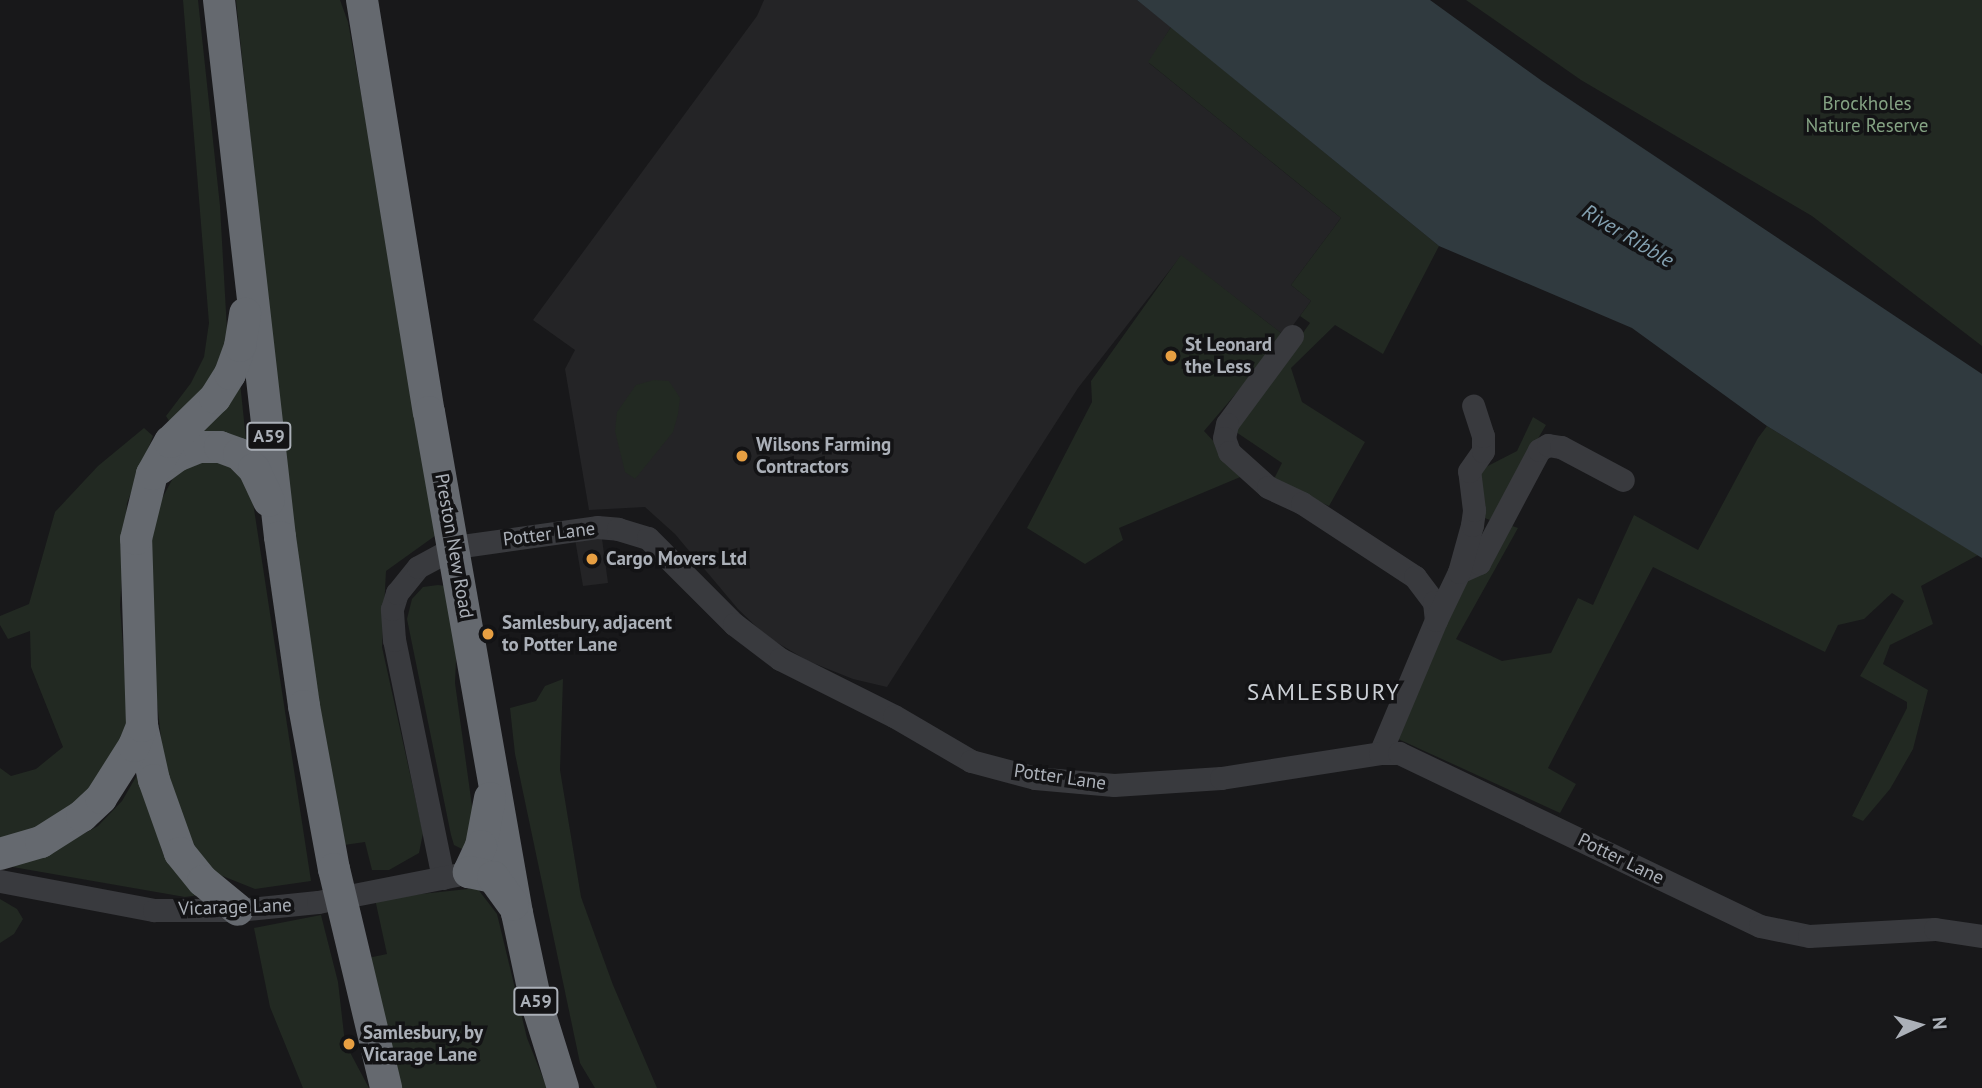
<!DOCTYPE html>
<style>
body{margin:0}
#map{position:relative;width:1982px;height:1088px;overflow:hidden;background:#18181a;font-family:"PT Sans",sans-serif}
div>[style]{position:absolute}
.built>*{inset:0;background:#242426}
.green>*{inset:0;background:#222922}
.water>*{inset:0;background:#303a3f}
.minor>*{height:23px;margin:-11.5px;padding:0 11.5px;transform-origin:11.5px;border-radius:11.5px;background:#393a3e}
.highway>*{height:32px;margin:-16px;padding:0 16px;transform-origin:16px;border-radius:16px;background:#65696f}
.dots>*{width:19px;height:19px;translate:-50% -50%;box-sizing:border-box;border:4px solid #131315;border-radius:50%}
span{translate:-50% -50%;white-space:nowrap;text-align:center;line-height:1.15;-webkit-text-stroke:7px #131315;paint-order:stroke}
.shield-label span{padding:2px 5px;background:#131315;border:2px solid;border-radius:5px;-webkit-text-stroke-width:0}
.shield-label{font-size:18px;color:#abb0b8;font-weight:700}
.park-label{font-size:19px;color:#84a283}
.poi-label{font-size:19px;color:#abb0b8;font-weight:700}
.left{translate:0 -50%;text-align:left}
.street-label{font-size:19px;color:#abb0b8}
.water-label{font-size:21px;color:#84a1b1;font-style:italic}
.quarter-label{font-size:23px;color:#cbcfd5;letter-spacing:2px}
.north{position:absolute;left:1884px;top:990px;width:70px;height:70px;-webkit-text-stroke:5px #131315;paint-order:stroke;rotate:85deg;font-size:19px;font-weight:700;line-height:28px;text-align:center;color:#abb0b8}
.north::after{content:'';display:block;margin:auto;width:24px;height:32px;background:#abb0b8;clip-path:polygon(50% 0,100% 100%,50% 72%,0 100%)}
</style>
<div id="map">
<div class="built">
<i style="clip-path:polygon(764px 0,1137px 0,1171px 27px,1149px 63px,1341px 218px,1291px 285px,1311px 301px,1285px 336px,1181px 256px,1078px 388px,887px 687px,853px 679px,808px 661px,766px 636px,738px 609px,675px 534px,645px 507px,589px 510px,565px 369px,575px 350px,533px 320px,757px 16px)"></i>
<i style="clip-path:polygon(598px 537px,602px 539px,608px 583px,583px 586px,575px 539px)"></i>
</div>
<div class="green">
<i style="clip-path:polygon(183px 0,198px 0,220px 206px,227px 330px,224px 358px,215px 378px,171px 424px,166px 416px,191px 383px,204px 357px,209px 323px)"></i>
<i style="clip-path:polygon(236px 0,340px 0,348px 22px,402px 320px,439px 533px,386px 571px,382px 647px,423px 833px,419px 853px,389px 870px,372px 870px,365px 842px,344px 845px,296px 570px)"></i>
<i style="clip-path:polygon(1466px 0,1982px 0,1982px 346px,1812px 216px,1581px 80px)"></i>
<i style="clip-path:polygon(1171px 27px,1439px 246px,1383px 354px,1335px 325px,1291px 368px,1302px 402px,1365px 442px,1329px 506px,1273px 481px,1282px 463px,1233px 430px,1310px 323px,1300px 316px,1311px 301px,1291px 285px,1341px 218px,1148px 62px)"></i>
<i style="clip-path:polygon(1181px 255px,1285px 336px,1204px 431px,1245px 475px,1119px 528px,1123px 540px,1085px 564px,1027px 528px,1092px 402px,1091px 381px)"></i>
<i style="clip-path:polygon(654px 380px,669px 381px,680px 398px,678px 414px,673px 432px,635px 479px,625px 472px,615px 431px,617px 412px,636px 385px)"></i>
<i style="clip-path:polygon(240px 382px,247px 450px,180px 447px)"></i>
<i style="clip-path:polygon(1533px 417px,1546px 425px,1490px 520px,1482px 517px,1478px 471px,1517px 451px)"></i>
<i style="clip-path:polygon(1767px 426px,1978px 555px,1921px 586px,1933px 624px,1890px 645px,1883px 664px,1928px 690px,1913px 749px,1890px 789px,1863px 821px,1852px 816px,1907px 708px,1907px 702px,1860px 676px,1904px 601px,1892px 593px,1864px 619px,1838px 625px,1825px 652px,1653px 567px,1548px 768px,1576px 784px,1560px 813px,1396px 738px,1467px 579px,1509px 525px,1518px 528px,1456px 639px,1502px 661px,1551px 653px,1578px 598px,1593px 605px,1634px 515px,1698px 550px,1758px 438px)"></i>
<i style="clip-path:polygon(144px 428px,153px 436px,127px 503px,120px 605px,130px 747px,67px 818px,0 839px,0 768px,11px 776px,36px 769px,63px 747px,31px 667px,30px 631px,8px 639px,0 625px,0 616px,29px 604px,55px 512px,98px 466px)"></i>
<i style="clip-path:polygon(212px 459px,230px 465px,246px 480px,252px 496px,311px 881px,255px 889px,215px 873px,199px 857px,185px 830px,163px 755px,151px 649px,149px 557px,158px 506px,173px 478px,191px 463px)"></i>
<i style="clip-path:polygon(438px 585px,446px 586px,457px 638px,455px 683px,476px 835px,470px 846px,462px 849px,454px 845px,451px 835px,407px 619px,412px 599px,423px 587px)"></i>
<i style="clip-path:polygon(563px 679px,560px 770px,581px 897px,613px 985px,657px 1088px,595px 1088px,580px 1063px,515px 754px,510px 708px,536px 701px,545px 686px)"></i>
<i style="clip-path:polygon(140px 770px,162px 851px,181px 878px,200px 895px,185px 897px,7px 866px,52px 851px,98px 826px,122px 801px)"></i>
<i style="clip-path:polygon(477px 888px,497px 914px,527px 1038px,547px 1088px,402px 1088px,368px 958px,387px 954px,375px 899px)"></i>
<i style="clip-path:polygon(0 899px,17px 909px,23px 919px,14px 934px,0 943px)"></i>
<i style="clip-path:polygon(321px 915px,338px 982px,345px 1043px,369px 1088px,303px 1088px,270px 1007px,254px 928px)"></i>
</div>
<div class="water">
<i style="clip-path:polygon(1137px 0,1430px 0,1542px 81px,1982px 374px,1982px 558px,1767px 426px,1632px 328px,1439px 246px)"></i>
</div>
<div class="minor">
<i style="left:1292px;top:336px;width:109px;rotate:126.5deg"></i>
<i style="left:1227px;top:424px;width:14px;rotate:102deg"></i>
<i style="left:1224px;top:438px;width:15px;rotate:70deg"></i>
<i style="left:1229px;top:452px;width:52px;rotate:41.9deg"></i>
<i style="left:1268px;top:487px;width:38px;rotate:25deg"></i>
<i style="left:1302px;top:503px;width:135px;rotate:33.2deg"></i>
<i style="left:1415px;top:577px;width:31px;rotate:53deg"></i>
<i style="left:1434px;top:602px;width:18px;rotate:84deg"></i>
<i style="left:1436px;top:620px;width:144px;rotate:112.8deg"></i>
<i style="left:1459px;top:572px;width:22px;rotate:-24deg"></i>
<i style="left:1479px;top:563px;width:128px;rotate:-62deg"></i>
<i style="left:1539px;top:450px;width:10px;rotate:-29deg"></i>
<i style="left:1548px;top:445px;width:13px;rotate:9deg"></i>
<i style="left:1561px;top:447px;width:70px;rotate:28deg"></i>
<i style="left:1436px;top:620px;width:53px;rotate:-64.4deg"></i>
<i style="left:1459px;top:572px;width:49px;rotate:-74.5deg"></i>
<i style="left:1472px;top:525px;width:15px;rotate:-82deg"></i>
<i style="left:1474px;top:510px;width:39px;rotate:-97deg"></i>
<i style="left:1469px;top:471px;width:24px;rotate:-55deg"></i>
<i style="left:1483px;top:451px;width:15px;rotate:-90deg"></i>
<i style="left:1483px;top:436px;width:32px;rotate:-108deg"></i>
<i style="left:443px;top:878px;width:243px;rotate:-101.6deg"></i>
<i style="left:394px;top:640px;width:31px;rotate:-94deg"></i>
<i style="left:392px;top:609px;width:17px;rotate:-73deg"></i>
<i style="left:397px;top:593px;width:33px;rotate:-51deg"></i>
<i style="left:418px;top:567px;width:42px;rotate:-28.4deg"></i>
<i style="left:455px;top:547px;width:143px;rotate:-8deg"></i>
<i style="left:597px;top:527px;width:21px;rotate:5deg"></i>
<i style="left:618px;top:529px;width:31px;rotate:17deg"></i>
<i style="left:648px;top:538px;width:122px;rotate:45deg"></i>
<i style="left:734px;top:624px;width:58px;rotate:37.3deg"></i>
<i style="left:780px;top:659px;width:127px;rotate:26.6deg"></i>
<i style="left:894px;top:716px;width:89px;rotate:30.3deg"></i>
<i style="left:971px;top:761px;width:66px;rotate:14.9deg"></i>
<i style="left:1035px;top:778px;width:79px;rotate:5.1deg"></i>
<i style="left:1114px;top:785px;width:107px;rotate:-3.7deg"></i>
<i style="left:1221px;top:778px;width:161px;rotate:-8.9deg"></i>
<i style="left:1380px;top:753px;width:19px"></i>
<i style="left:1399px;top:753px;width:400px;rotate:25.6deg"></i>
<i style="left:1760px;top:926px;width:50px;rotate:11.5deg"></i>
<i style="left:1809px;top:936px;width:126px;rotate:-3.2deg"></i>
<i style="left:1935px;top:929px;width:48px;rotate:8.5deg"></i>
<i style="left:0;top:881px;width:157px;rotate:10.7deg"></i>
<i style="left:154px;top:910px;width:84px"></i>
<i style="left:238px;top:910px;width:80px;rotate:-5.7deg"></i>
<i style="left:318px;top:902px;width:141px;rotate:-11.1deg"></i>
</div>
<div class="highway">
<i style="left:219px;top:0;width:540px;rotate:83.52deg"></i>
<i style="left:280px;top:537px;width:171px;rotate:81.9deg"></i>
<i style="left:304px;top:706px;width:166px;rotate:79.6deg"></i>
<i style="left:334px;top:869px;width:225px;rotate:76.6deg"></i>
<i style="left:362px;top:0;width:417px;rotate:80.8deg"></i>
<i style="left:429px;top:412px;width:509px;rotate:80.04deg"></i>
<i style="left:517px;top:913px;width:87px;rotate:78deg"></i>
<i style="left:535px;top:998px;width:94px;rotate:72.7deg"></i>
<i style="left:159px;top:469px;width:22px;rotate:-36deg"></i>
<i style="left:177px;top:456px;width:24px;rotate:-22deg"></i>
<i style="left:199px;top:447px;width:21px"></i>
<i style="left:220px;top:447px;width:20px;rotate:20deg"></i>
<i style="left:239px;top:454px;width:21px;rotate:45deg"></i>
<i style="left:254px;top:469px;width:35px;rotate:65deg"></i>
<i style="left:142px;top:726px;width:55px;rotate:77.5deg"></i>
<i style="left:154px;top:780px;width:77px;rotate:70.4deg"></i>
<i style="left:180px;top:853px;width:36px;rotate:51deg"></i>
<i style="left:203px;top:881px;width:45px;rotate:39.6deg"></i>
<i style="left:490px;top:798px;width:49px;rotate:100.6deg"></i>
<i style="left:481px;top:846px;width:29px;rotate:115deg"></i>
<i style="left:469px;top:872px;width:25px;rotate:12deg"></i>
<i style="left:493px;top:877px;width:34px;rotate:54deg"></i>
<i style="left:0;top:854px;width:43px;rotate:-16.3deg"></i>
<i style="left:41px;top:842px;width:49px;rotate:-32.4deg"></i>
<i style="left:82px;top:816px;width:26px;rotate:-43deg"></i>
<i style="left:101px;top:798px;width:62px;rotate:-57.6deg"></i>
<i style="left:134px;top:746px;width:22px;rotate:-68deg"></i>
<i style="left:142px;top:726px;width:187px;rotate:-91.8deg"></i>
<i style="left:136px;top:539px;width:67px;rotate:-76.2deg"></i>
<i style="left:152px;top:474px;width:37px;rotate:-61deg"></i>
<i style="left:170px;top:442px;width:63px;rotate:-44.4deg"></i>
<i style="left:215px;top:398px;width:28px;rotate:-58deg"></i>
<i style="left:230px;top:374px;width:30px;rotate:-70deg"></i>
<i style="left:240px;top:346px;width:33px;rotate:-81deg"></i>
</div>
<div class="dots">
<i style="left:1171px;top:356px;background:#e79f42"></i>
<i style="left:742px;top:456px;background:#e79f42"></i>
<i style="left:592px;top:559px;background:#e79f42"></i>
<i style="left:488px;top:634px;background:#e79f42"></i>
<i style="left:349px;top:1044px;background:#e79f42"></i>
</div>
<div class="shield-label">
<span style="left:269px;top:436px">A59</span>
<span style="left:536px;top:1001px">A59</span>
</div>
<div class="park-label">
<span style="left:1867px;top:115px">Brockholes<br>Nature Reserve</span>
</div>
<div class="poi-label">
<span class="left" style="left:1185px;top:356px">St Leonard<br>the Less</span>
<span class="left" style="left:756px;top:456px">Wilsons Farming<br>Contractors</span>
<span class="left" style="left:606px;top:559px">Cargo Movers Ltd</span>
<span class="left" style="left:502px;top:634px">Samlesbury, adjacent<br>to Potter Lane</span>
<span class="left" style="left:363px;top:1044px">Samlesbury, by<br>Vicarage Lane</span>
</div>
<div class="street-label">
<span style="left:549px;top:534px;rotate:-7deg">Potter Lane</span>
<span style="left:454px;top:546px;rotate:80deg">Preston New Road</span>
<span style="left:1060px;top:777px;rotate:8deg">Potter Lane</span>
<span style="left:1621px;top:859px;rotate:26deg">Potter Lane</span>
<span style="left:235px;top:907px;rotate:-2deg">Vicarage Lane</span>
</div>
<div class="water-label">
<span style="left:1628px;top:236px;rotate:31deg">River Ribble</span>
</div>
<div class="quarter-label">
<span style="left:1324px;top:692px">SAMLESBURY</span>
</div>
<div class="north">N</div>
</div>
